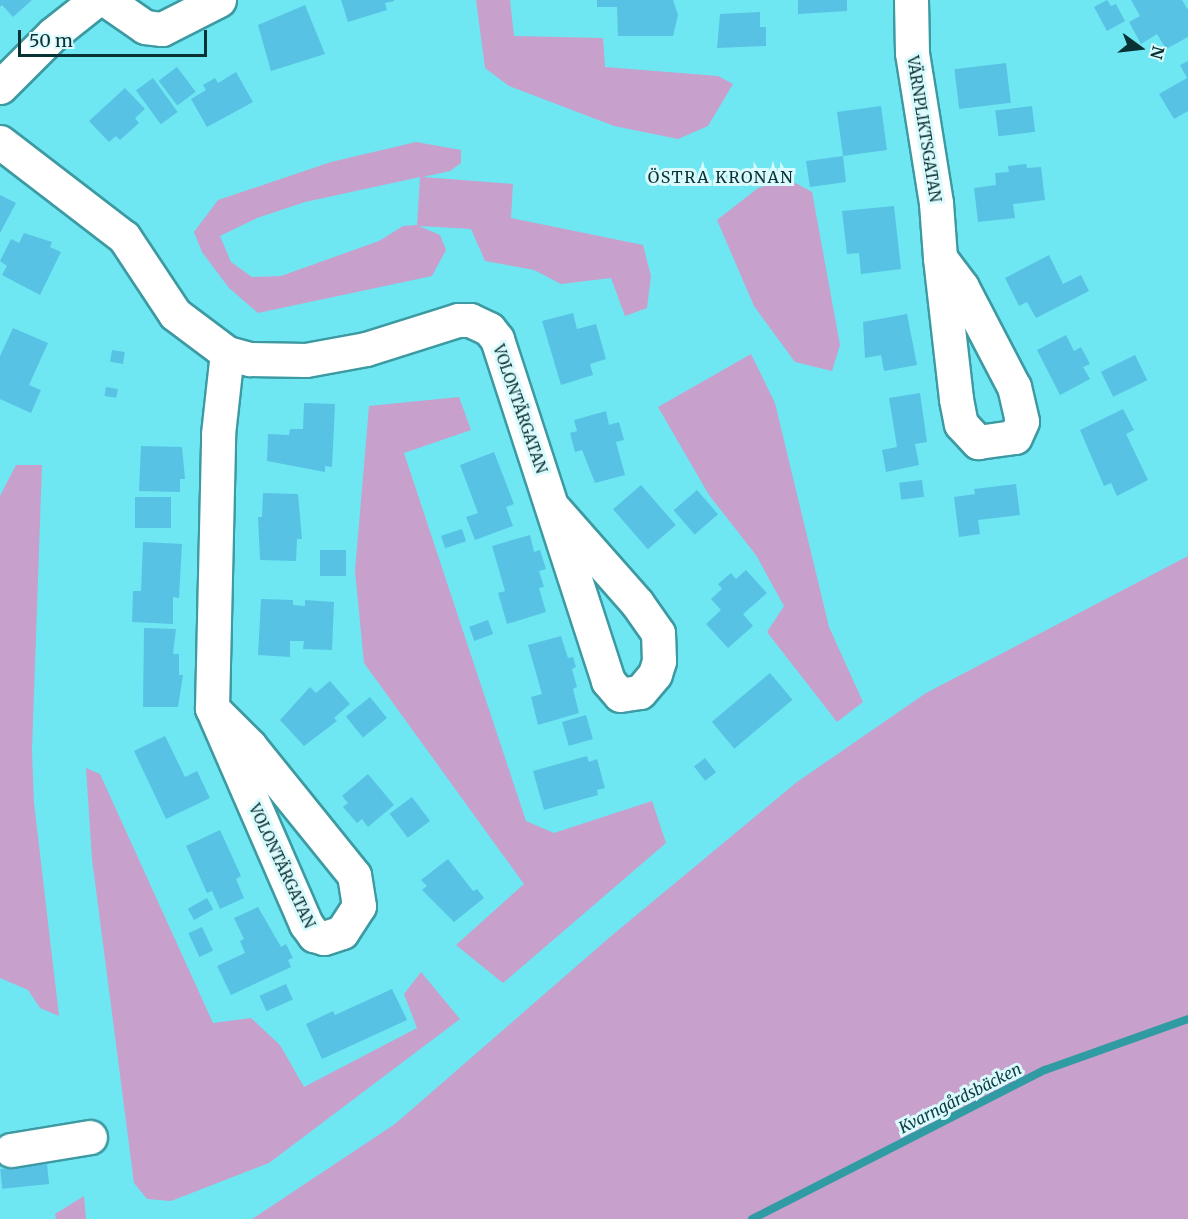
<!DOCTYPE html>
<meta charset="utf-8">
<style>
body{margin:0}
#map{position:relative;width:1188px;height:1219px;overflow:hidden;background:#6ee7f2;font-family:Merriweather,serif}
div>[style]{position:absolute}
.green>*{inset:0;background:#c7a0cc}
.stream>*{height:8px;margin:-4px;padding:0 4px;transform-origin:4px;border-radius:4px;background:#309ba3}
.building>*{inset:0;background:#58c2e5;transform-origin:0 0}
.roads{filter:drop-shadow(2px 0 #3d9aa2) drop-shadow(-2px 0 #3d9aa2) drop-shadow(0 2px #3d9aa2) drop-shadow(0 -2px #3d9aa2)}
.minor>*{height:33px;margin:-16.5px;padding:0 16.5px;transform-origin:16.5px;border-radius:16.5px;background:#fff}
span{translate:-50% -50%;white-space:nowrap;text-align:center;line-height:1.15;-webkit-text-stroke:6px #dbfafd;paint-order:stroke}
.street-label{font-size:15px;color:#093235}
.neighbourhood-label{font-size:16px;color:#093235;letter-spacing:1.5px}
.water-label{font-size:16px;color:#0c3c40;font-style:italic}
.north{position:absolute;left:1110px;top:18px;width:60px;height:60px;-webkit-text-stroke:4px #dbfafd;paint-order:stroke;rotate:105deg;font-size:16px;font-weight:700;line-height:24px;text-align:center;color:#093235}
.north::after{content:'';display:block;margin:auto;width:21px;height:27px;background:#093235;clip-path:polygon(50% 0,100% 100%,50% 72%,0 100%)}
.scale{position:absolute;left:18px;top:30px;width:189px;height:27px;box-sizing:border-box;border:3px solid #093235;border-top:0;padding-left:8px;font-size:18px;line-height:21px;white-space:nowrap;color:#093235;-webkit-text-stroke:4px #dbfafd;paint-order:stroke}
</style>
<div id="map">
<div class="green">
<i style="clip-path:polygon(476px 0,510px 0,514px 36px,603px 38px,605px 67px,718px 76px,733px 84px,708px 126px,678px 139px,614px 126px,509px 86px,485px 68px)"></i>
<i style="clip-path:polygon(evenodd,416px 142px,461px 150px,461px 163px,450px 171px,423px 177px,513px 184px,511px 218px,643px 245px,651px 276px,647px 308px,625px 316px,611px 278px,561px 284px,534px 270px,485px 261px,471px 229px,419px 226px,440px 235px,446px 250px,432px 276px,258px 313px,229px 288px,202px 252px,194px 232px,218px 200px,331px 162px,416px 142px,420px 177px,417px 225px,403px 226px,379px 241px,281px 276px,252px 277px,231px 262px,220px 236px,257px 218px,305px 202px,420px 177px)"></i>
<i style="clip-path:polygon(788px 179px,812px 192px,840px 345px,832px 371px,795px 362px,754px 306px,717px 220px,758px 188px)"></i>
<i style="clip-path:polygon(751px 354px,775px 403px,829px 627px,863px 702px,837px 722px,767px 632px,784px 606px,756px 555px,709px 495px,658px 407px)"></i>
<i style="clip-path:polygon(459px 397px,471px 430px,404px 453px,526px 821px,554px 833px,652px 801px,666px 843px,503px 983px,456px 945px,524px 884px,364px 663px,355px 571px,369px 406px)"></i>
<i style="clip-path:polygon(16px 465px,42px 465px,32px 750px,34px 803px,59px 1016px,40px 1008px,28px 990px,0 978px,0 496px)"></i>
<i style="clip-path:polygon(1188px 556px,1188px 1219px,252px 1219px,395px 1124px,610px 937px,797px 782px,926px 693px)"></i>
<i style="clip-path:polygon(86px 768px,100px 774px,213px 1023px,251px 1018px,280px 1045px,304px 1087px,417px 1028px,404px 994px,421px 972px,460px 1019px,269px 1163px,171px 1201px,147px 1199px,134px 1183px,92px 859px)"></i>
<i style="clip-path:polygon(84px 1196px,86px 1219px,56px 1219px,55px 1214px)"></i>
</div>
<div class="stream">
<i style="left:752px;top:1219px;width:329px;rotate:-27deg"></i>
<i style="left:1045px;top:1070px;width:152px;rotate:-19.6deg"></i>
</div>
<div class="building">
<i style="clip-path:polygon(0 0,32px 0,13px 17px,2px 5px,0 7px)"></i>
<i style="clip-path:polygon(341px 0,394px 0,394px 1px,385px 3px,387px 10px,348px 22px)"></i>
<i style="clip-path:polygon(597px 0,673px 0,678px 15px,673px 36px,618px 36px,617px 7px,597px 7px)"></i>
<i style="clip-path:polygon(798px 0,847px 0,847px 11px,798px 14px)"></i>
<i style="clip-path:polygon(1107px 0,1111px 6px,1116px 4px,1125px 21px,1107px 31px,1094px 7px)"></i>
<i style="clip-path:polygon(1131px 0,1182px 0,1188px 10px,1188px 37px,1166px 49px,1157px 34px,1141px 44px,1129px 22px,1140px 16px)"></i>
<i style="clip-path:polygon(305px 5px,325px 54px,271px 71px,258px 25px)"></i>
<i style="clip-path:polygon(760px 12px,760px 27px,766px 27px,766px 46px,717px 48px,720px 14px)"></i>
<i style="clip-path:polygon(1188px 61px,1188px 111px,1174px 119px,1159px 94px,1187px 78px,1180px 65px)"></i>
<i style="left:1006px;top:63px;width:40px;height:52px;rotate:83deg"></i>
<i style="left:177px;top:67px;width:31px;height:23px;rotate:53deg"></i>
<i style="clip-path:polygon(236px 72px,253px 102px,207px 127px,191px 99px,206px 90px,203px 85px,215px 78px,218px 83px)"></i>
<i style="left:153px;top:78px;width:42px;height:21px;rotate:54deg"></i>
<i style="clip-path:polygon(125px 88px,145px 109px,135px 118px,139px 123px,120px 140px,116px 136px,109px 142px,89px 121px)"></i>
<i style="clip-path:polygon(881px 106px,887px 150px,843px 156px,846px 182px,810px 187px,806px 161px,843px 156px,837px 112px)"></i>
<i style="left:1032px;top:106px;width:26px;height:37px;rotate:83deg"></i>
<i style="clip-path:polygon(1026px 164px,1027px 168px,1041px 167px,1045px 200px,1013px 204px,1015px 218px,978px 222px,974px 188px,996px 185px,995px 173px,1009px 172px,1008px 166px)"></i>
<i style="clip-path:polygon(0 195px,16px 203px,0 233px)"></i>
<i style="clip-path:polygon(894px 206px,901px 269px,861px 274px,859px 253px,847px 254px,842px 211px)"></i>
<i style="clip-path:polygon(24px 233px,52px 242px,50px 247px,61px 252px,40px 295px,2px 275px,7px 266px,0 261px,11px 239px,19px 243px)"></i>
<i style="clip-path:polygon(1049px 255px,1063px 284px,1081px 275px,1089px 291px,1036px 318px,1027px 302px,1019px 306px,1005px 278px)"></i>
<i style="clip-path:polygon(573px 313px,577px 329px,596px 324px,606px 359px,590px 364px,593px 375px,561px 385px,542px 321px)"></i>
<i style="clip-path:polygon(907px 314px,917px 365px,884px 371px,881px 355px,865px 358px,863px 322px)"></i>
<i style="clip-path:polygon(13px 328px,48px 343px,29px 385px,41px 390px,31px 413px,0 399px,0 356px)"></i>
<i style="clip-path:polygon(1066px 335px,1074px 351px,1081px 347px,1090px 364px,1083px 367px,1090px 379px,1060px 395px,1037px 350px)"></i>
<i style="left:112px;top:350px;width:13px;height:12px;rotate:9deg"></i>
<i style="left:1135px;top:355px;width:28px;height:38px;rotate:64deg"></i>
<i style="left:106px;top:387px;width:12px;height:9px;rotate:9deg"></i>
<i style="clip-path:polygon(920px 393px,927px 442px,915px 444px,919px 465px,886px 472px,882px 450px,897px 447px,889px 398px)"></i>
<i style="clip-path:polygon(304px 403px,335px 404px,332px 467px,325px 466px,325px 472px,267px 461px,268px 434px,289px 435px,290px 429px,303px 429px)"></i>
<i style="clip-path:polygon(1123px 409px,1134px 430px,1126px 434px,1148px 480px,1117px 496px,1111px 483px,1104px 486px,1080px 430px)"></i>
<i style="clip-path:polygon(606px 411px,609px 425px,619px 422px,624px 440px,616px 442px,625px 475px,595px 483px,582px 450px,575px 452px,570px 433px,577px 431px,574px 420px)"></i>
<i style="clip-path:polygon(141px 446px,182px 447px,185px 479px,180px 479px,180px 492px,139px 491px)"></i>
<i style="clip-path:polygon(494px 452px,514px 504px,506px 507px,513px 526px,475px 540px,466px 517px,478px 513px,460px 465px)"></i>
<i style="left:922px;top:480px;width:17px;height:23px;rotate:83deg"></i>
<i style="clip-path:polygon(1016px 484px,1020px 515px,978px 520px,980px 534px,959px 537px,954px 497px,975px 494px,974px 489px)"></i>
<i style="left:641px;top:485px;width:53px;height:37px;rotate:49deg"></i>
<i style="left:697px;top:490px;width:32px;height:31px;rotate:49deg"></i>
<i style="clip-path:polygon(263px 493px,298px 494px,302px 539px,297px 539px,296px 561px,260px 560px,258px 517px,262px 517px)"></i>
<i style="left:135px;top:497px;width:36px;height:31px"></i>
<i style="left:462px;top:529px;width:13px;height:22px;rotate:72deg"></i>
<i style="clip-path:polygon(530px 535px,534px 552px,540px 550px,546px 569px,539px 571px,544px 587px,539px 588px,546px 612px,507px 624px,498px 593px,505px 591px,492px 546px)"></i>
<i style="clip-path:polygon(143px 542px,182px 544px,179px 598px,173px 597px,173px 624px,132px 622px,133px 591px,141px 591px)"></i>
<i style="left:320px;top:550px;width:26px;height:26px"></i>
<i style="clip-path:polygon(746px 570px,767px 593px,743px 614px,753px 626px,728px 648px,706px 624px,721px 610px,711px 599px,722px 589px,718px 584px,731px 573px,736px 579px)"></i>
<i style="clip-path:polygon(261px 599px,293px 600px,293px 605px,305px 606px,305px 600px,334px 602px,332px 650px,303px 649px,304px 641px,290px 641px,290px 657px,258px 655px)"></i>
<i style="left:488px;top:620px;width:15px;height:20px;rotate:70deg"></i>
<i style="clip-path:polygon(144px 628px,176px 629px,173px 654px,179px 654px,179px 675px,183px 675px,178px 707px,143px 707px)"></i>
<i style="clip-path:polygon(561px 636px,568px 658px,573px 657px,576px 667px,572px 669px,577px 687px,573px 689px,579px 713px,538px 725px,531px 697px,542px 694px,528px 645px)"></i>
<i style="left:770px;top:673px;width:35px;height:76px;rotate:50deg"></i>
<i style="clip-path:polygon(330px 681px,350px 704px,334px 718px,337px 721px,304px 746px,280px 720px,310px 687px,316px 693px)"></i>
<i style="left:370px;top:697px;width:27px;height:31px;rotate:51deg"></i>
<i style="left:586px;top:715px;width:25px;height:25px;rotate:74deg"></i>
<i style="clip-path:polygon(165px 736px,185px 777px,197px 771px,210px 798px,166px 819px,134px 751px)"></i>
<i style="clip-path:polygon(587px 756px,589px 762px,597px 759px,605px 788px,597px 790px,598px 795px,544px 810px,533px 771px)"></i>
<i style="left:705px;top:758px;width:18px;height:14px;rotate:52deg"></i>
<i style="clip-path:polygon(368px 774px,394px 805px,368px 827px,362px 819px,357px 823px,343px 807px,348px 803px,342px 796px)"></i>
<i style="left:412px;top:797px;width:30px;height:28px;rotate:53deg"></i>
<i style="clip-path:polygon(220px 830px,241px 876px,236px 879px,244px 898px,220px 909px,212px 891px,207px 893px,186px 846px)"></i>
<i style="clip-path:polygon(448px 859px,473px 891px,477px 889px,484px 898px,454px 922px,422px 890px,427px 886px,421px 880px)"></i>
<i style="left:207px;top:898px;width:13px;height:22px;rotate:61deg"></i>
<i style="clip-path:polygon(258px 907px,281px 947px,286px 944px,293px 958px,288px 960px,291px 967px,231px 995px,217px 966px,245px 953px,240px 941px,244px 939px,234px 918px)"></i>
<i style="left:202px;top:927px;width:26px;height:15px;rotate:65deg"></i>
<i style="left:286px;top:984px;width:17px;height:29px;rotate:66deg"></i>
<i style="clip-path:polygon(392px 989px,407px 1020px,322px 1059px,306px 1024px,333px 1011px,335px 1015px)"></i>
<i style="left:47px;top:1164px;width:20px;height:47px;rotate:84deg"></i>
</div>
<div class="roads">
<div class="minor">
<i style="left:106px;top:0;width:47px;rotate:34.7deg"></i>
<i style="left:145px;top:27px;width:17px;rotate:7deg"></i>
<i style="left:162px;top:29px;width:64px;rotate:-27deg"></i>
<i style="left:911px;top:0;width:53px;rotate:88.9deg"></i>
<i style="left:912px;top:53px;width:152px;rotate:80.9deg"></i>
<i style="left:936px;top:203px;width:55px;rotate:85.8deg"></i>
<i style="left:940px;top:258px;width:142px;rotate:83.5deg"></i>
<i style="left:956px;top:399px;width:25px;rotate:79deg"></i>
<i style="left:961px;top:424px;width:25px;rotate:47deg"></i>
<i style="left:978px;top:442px;width:37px;rotate:-8deg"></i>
<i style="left:1015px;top:437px;width:17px;rotate:-66deg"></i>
<i style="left:1022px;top:421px;width:35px;rotate:-103deg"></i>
<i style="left:1014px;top:387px;width:113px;rotate:-117.5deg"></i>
<i style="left:962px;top:287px;width:36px;rotate:-127deg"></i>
<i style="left:0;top:87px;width:75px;rotate:-45deg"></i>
<i style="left:53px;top:34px;width:55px;rotate:-38.3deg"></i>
<i style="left:0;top:142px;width:156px;rotate:37.5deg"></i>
<i style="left:124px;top:237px;width:92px;rotate:56.5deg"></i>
<i style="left:175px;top:314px;width:65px;rotate:36.9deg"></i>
<i style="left:227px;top:353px;width:24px;rotate:15deg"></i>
<i style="left:250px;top:359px;width:56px;rotate:1deg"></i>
<i style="left:306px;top:360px;width:61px;rotate:-10.4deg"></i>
<i style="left:366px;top:349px;width:96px;rotate:-17.5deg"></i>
<i style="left:458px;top:320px;width:12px"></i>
<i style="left:470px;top:320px;width:21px;rotate:25deg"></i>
<i style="left:489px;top:329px;width:13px;rotate:51deg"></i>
<i style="left:497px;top:339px;width:360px;rotate:72deg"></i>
<i style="left:608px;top:681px;width:18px;rotate:49deg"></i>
<i style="left:620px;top:695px;width:20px;rotate:-9deg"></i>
<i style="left:640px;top:692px;width:23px;rotate:-50deg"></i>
<i style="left:655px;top:674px;width:14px;rotate:-73deg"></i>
<i style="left:659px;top:661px;width:28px;rotate:-92deg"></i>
<i style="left:658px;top:633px;width:37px;rotate:-125deg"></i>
<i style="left:637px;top:603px;width:125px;rotate:-131.4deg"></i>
<i style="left:212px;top:708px;width:236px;rotate:66.5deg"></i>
<i style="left:306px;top:924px;width:14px;rotate:54deg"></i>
<i style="left:314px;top:935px;width:10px;rotate:17deg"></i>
<i style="left:324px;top:938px;width:19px;rotate:-18deg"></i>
<i style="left:342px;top:932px;width:31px;rotate:-57deg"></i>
<i style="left:359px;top:906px;width:31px;rotate:-99deg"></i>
<i style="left:354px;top:875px;width:166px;rotate:-128.9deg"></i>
<i style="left:250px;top:746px;width:54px;rotate:-135deg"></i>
<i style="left:212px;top:708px;width:274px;rotate:-88.7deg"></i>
<i style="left:218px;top:434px;width:81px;rotate:-83.7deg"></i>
<i style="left:11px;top:1150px;width:80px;rotate:-9.3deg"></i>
</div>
</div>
<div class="street-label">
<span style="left:924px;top:129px;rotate:81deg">VÄRNPLIKTSGATAN</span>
<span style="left:520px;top:409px;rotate:71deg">VOLONTÄRGATAN</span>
<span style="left:282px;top:866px;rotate:65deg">VOLONTÄRGATAN</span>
</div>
<div class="neighbourhood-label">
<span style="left:721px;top:177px">ÖSTRA KRONAN</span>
</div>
<div class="water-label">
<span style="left:960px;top:1098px;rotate:-27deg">Kvarngårdsbäcken</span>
</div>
<div class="north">N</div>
<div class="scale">50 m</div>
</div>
